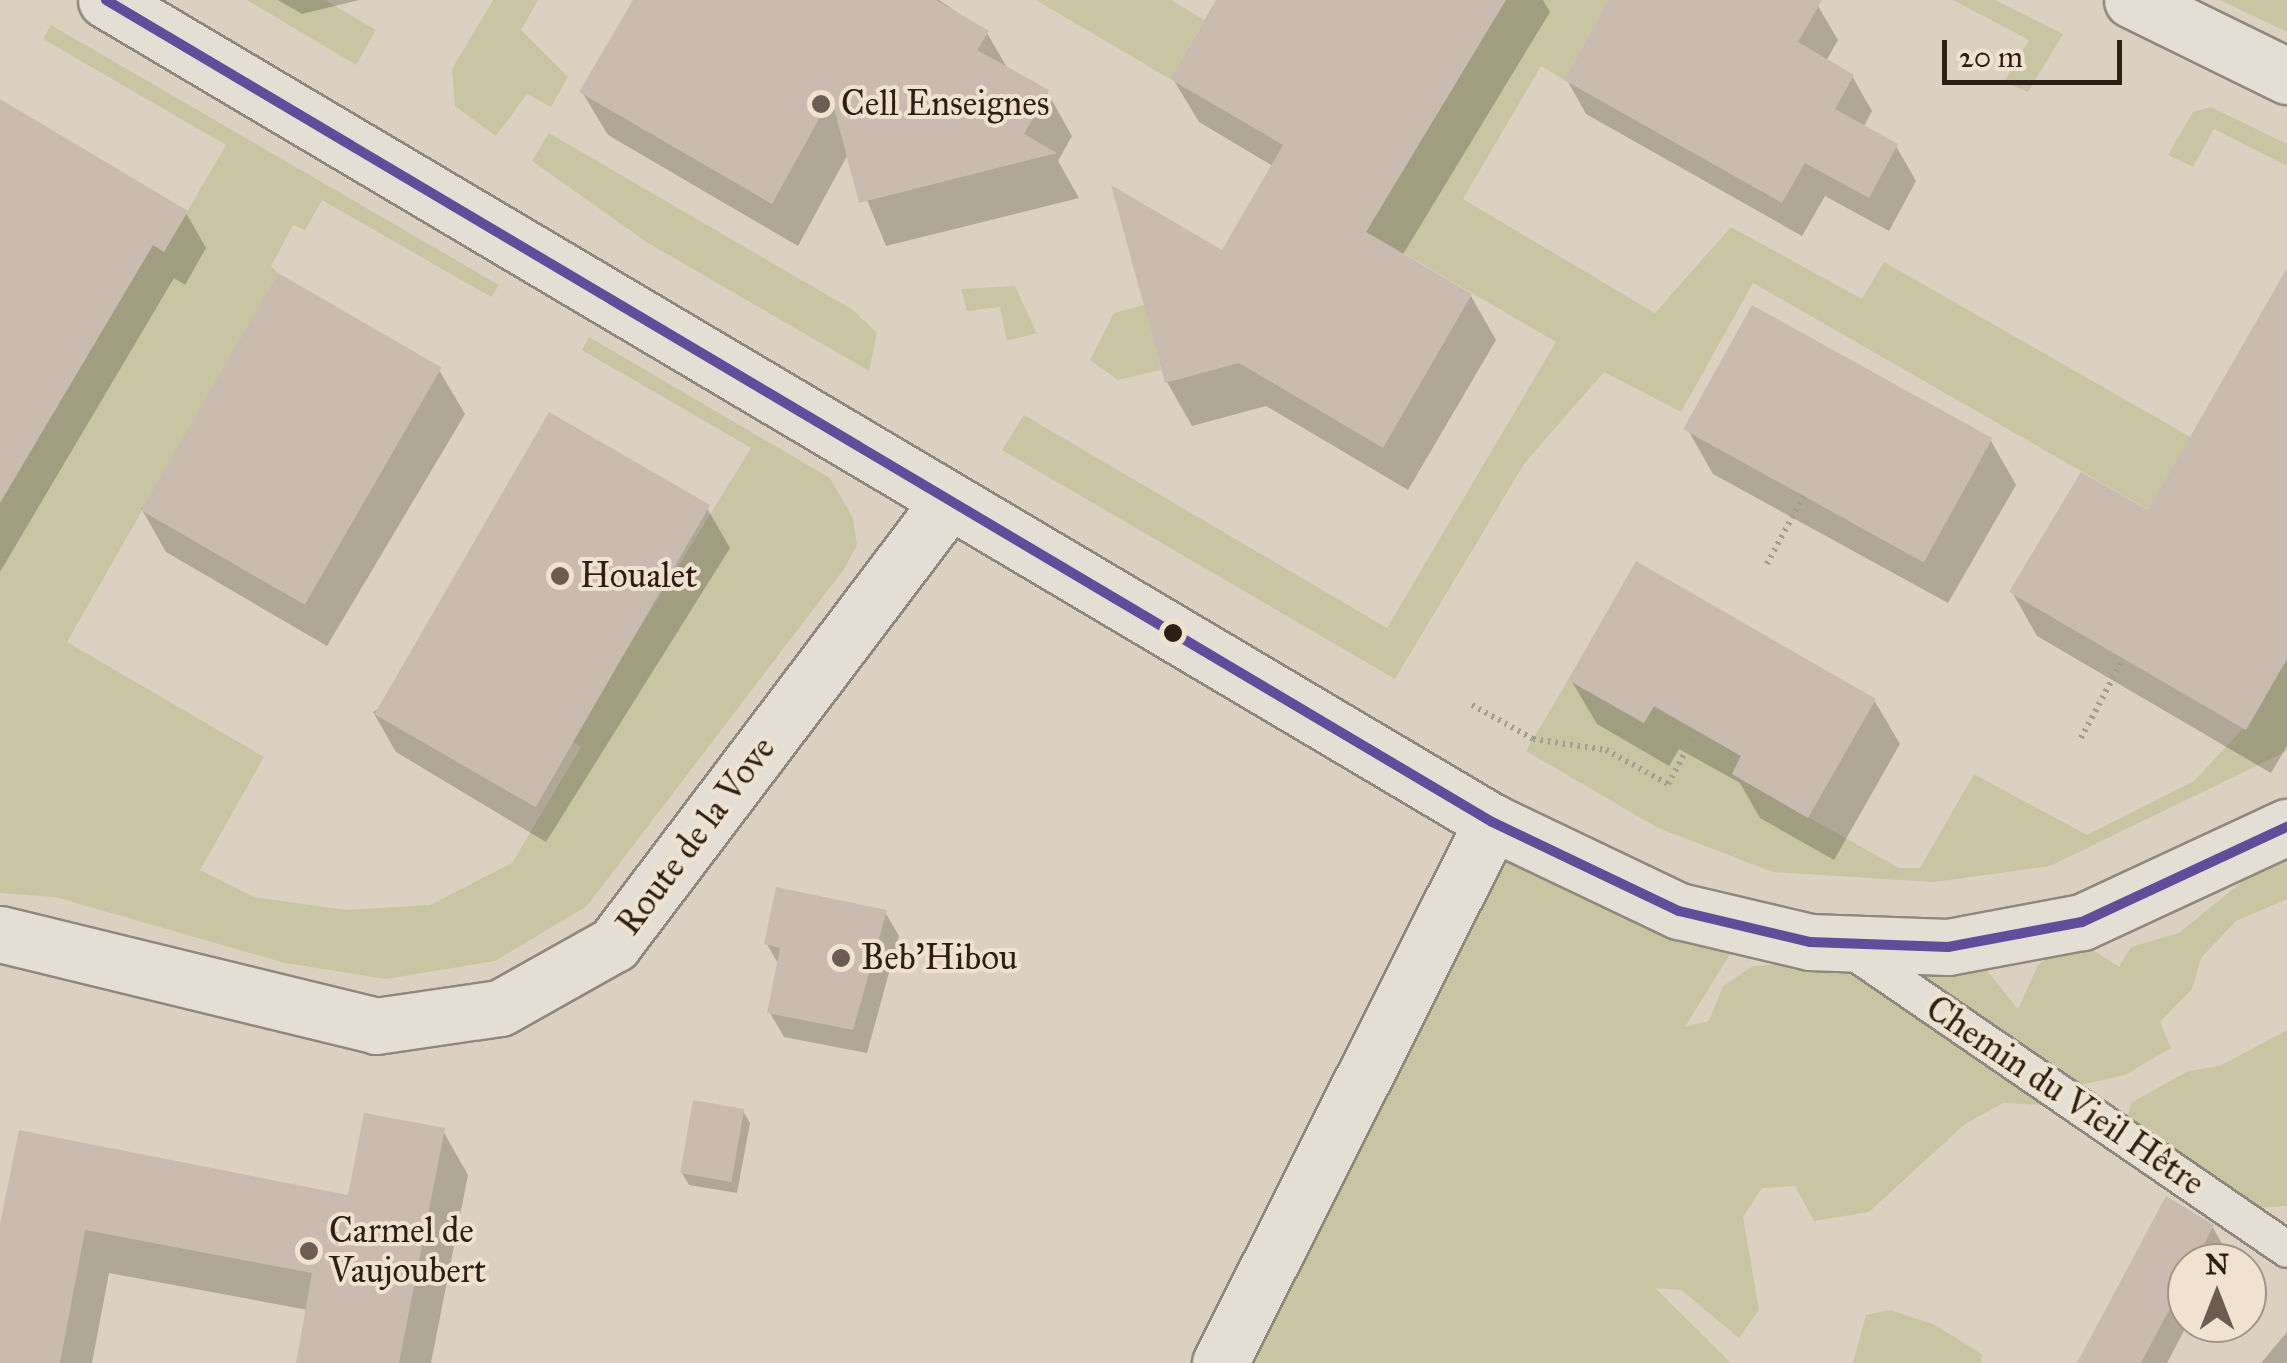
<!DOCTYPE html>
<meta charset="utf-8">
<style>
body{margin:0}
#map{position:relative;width:2287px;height:1363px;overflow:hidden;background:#dcd1c0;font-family:"IM FELL Great Primer",serif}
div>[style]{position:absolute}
.green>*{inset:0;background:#c9c5a2}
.shadow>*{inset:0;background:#0003}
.building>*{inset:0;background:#cabbb0;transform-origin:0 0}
.path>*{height:6px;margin-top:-3px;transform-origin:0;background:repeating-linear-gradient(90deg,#a39d96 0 2.5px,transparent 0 7.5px)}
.roads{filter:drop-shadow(2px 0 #90887e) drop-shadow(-2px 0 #90887e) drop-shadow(0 2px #90887e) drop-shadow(0 -2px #90887e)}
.lane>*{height:35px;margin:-17.5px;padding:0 17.5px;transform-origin:17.5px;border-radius:17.5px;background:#e4ded5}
.street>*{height:55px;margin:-27.5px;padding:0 27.5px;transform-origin:27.5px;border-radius:27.5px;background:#e4ded5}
.secondary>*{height:55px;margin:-27.5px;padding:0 27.5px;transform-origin:27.5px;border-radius:27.5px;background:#e4ded5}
.bus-1>*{height:10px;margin:-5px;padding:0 5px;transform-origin:5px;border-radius:5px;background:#614e9b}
.dots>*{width:28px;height:28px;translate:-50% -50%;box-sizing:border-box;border:5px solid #efe3cf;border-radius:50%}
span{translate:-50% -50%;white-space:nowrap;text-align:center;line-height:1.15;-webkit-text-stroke:8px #efe3cf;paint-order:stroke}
.poi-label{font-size:35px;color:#2e1f16}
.left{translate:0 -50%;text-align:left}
.street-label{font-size:35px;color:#2e1f16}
.north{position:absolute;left:2167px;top:1243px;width:100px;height:100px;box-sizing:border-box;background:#efe3cf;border:2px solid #a29585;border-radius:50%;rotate:0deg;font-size:28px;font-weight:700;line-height:40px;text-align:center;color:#2e1f16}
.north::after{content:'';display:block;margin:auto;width:35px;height:45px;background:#6b5d52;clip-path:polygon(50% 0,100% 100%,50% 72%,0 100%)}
.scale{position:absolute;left:1942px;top:40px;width:180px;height:45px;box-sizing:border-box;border:5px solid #2e1f16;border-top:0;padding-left:12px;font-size:30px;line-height:35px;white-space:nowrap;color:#2e1f16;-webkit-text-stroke:8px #efe3cf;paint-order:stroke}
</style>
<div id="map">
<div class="green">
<i style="clip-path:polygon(247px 0,325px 0,376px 30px,356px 65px)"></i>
<i style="clip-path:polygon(493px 0,538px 0,521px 30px,568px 77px,551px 107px,527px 94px,496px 136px,455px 106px,452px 69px)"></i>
<i style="clip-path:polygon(1036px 0,1171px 0,1204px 20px,1170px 79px)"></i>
<i style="clip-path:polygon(1506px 0,1608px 0,1564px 80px,1541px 66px,1463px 199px,1655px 313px,1731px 227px,1862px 299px,1884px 262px,2287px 492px,2287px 589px,1753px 283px,1681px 412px,1604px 372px,1524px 464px,1395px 679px,1002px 450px,1024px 415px,1387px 628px,1556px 342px,1293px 189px)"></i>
<i style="clip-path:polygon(1953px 0,1995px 0,2063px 34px,2028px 92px,2004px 82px,2029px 40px)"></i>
<i style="clip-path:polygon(2220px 0,2287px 0,2287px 32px)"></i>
<i style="clip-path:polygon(51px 25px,499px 285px,491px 297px,322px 200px,305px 230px,293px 225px,271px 266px,278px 273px,67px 642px,264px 757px,200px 870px,254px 897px,346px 910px,430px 905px,512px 863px,581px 747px,571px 740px,751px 448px,582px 350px,589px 337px,830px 478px,853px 518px,857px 545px,844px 569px,587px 906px,495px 961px,386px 979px,285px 963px,55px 897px,0 893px,0 503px,153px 245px,164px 251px,226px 145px,43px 39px)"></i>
<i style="clip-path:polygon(2211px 107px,2287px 144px,2287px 166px,2214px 129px,2193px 167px,2168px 155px,2193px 112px)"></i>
<i style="clip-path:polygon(549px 133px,853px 310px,877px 333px,869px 371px,648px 243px,532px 161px)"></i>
<i style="clip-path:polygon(1015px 286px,1037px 333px,1007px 341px,1000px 307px,967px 311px,961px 289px)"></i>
<i style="clip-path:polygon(1144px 305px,1161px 370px,1118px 380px,1090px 360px,1114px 313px)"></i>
<i style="clip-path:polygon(2287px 659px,2287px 751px,2050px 866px,1934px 882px,1773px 872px,1658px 828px,1526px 751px,1568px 680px,1643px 723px,1654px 707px,1741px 756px,1733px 775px,1899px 868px,1920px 868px,1974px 774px,2087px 835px,2194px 781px,2252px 719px)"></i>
<i style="clip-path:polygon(1492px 822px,1745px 930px,1685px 1027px,1709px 1021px,1723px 986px,1753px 966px,1815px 962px,1980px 962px,2018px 1009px,2038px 965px,2058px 948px,2087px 946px,2119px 967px,2131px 947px,2179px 933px,2287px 845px,2287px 899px,2236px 921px,2201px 958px,2192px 989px,2160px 1022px,2171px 1048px,2125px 1075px,2071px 1087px,2046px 1105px,2003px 1103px,1965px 1124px,1869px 1212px,1814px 1221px,1795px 1186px,1762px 1188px,1743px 1217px,1759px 1310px,1739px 1338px,1681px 1290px,1655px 1288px,1731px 1363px,1220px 1363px)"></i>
<i style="clip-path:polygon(2287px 1030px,2287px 1206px,2256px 1208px,2127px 1119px,2131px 1103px,2188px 1071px,2220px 1066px)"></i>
<i style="clip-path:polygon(1890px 1310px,1933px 1324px,1982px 1354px,1981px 1363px,1853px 1363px,1866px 1315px)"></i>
</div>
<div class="shadow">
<i style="clip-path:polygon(278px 0,359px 0,302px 14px)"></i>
<i style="clip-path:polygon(636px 0,939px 0,987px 33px,1009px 71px,1047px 92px,1072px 136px,1058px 161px,1079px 198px,886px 246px,848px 154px,798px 246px,608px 135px,582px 92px)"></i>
<i style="clip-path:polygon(1219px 0,1543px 0,1550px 12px,1402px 256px,1471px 296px,1496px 340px,1408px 490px,1266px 406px,1192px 426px,1167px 382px,1273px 166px,1199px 122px,1173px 79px)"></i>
<i style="clip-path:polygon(1611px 0,1818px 6px,1838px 40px,1826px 61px,1852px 76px,1872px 111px,1863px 128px,1896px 146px,1916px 181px,1889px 231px,1825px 196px,1802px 236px,1586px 114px,1567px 80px)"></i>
<i style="clip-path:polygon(0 128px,186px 213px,206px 248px,185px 285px,174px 278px,0 572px)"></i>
<i style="clip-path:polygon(2287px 320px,2287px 746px,2271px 773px,2037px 636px,2012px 592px,2149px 513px)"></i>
<i style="clip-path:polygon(439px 370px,465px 414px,327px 646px,166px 552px,141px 508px)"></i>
<i style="clip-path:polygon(1688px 430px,1991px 441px,2016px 485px,1948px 603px,1713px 474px)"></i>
<i style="clip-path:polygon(707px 508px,730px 548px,546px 842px,396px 752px,373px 712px)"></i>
<i style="clip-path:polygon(1571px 680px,1874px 700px,1900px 744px,1834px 860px,1760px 818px,1740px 783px,1679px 749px,1669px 766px,1597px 724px)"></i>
<i style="clip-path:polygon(885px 912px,899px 936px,867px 1053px,784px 1037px,770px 1013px,779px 965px,767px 944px)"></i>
<i style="clip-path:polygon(743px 1111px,750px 1123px,737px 1193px,689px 1185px,682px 1173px)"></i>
<i style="clip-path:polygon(443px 1131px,468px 1175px,431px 1363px,298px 1363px,308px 1310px,109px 1273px,92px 1363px,0 1363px,0 1237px,350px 1198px)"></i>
<i style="clip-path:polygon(2212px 1226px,2226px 1251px,2220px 1263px,2187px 1263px,2188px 1323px,2167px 1363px,2080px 1363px)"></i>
<i style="clip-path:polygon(2287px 1332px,2287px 1363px,2261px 1363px)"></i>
</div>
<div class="building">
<i style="clip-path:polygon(633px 0,936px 0,989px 31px,977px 50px,1049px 90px,1024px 134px,1057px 153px,859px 203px,831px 97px,772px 204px,579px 92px)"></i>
<i style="clip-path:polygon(1216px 0,1506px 0,1366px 232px,1472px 294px,1383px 448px,1239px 363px,1165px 383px,1111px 185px,1222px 250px,1283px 145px,1170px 79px)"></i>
<i style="clip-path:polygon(1608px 0,1822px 0,1798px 42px,1854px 75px,1835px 109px,1898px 144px,1869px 198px,1805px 163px,1782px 203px,1564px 80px)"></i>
<i style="clip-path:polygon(0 99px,188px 211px,164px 252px,153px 245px,0 503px)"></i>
<i style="clip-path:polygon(2287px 268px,2287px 659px,2246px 730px,2009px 592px,2081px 472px,2148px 510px)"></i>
<i style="left:278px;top:273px;width:189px;height:274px;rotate:30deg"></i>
<i style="left:1752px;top:305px;width:275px;height:142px;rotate:29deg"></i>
<i style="left:549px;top:412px;width:186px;height:349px;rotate:30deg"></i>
<i style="clip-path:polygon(1636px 561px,1876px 699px,1808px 818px,1732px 774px,1741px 756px,1654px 706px,1644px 723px,1568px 680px)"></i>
<i style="clip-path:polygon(776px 887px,887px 910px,853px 1030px,767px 1013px,780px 948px,764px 944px)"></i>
<i style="left:693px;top:1100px;width:52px;height:74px;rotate:10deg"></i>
<i style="clip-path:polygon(364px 1113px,445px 1128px,399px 1363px,296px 1363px,312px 1273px,85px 1230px,60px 1363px,0 1363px,0 1224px,19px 1130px,348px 1195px)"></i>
<i style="clip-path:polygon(2166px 1196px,2214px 1225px,2141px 1363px,2077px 1363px)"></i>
</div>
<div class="path">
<i style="left:1767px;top:564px;width:78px;rotate:-61.8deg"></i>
<i style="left:1472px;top:705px;width:70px;rotate:29.1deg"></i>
<i style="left:1533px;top:739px;width:74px;rotate:8.6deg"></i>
<i style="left:1606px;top:750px;width:71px;rotate:28.7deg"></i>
<i style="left:1668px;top:784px;width:60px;rotate:-61.3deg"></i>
<i style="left:2081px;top:738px;width:89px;rotate:-62deg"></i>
</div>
<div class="roads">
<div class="lane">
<i style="left:1844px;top:945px;width:537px;rotate:34.46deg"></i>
</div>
<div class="street">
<i style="left:2132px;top:0;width:173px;rotate:26.1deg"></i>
<i style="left:0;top:934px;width:387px;rotate:13.7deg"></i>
<i style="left:376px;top:1026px;width:125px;rotate:-8.3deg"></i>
<i style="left:500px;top:1008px;width:131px;rotate:-29.3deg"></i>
<i style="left:614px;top:944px;width:555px;rotate:-52.9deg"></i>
<i style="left:1220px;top:1363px;width:606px;rotate:-63.31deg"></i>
</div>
<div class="secondary">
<i style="left:106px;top:0;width:1611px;rotate:30.67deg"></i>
<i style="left:1492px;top:822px;width:207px;rotate:25.5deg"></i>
<i style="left:1679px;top:911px;width:135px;rotate:13.3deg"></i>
<i style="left:1810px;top:942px;width:138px;rotate:2.1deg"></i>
<i style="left:1948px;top:947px;width:136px;rotate:-10.6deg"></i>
<i style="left:2082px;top:922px;width:226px;rotate:-24.9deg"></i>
</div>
</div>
<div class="bus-1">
<i style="left:106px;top:0;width:1611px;rotate:30.67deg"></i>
<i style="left:1492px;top:822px;width:207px;rotate:25.5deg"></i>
<i style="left:1679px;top:911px;width:135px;rotate:13.3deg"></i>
<i style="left:1810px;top:942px;width:138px;rotate:2.1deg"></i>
<i style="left:1948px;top:947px;width:136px;rotate:-10.6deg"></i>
<i style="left:2082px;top:922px;width:226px;rotate:-24.9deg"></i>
</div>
<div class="dots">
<i style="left:821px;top:104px;background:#6b5d52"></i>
<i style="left:560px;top:576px;background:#6b5d52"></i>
<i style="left:1173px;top:633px;background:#2e1f16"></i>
<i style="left:841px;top:958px;background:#6b5d52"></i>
<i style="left:309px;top:1251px;background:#6b5d52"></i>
</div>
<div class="poi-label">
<span class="left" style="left:841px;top:104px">Cell Enseignes</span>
<span class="left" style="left:580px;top:576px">Houalet</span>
<span class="left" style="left:861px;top:958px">Beb'Hibou</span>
<span class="left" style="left:329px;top:1251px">Carmel de<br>Vaujoubert</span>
</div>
<div class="street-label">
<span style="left:696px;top:836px;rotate:-53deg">Route de la Vove</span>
<span style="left:2065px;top:1096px;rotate:34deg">Chemin du Vieil Hêtre</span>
</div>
<div class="north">N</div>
<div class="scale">20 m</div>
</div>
